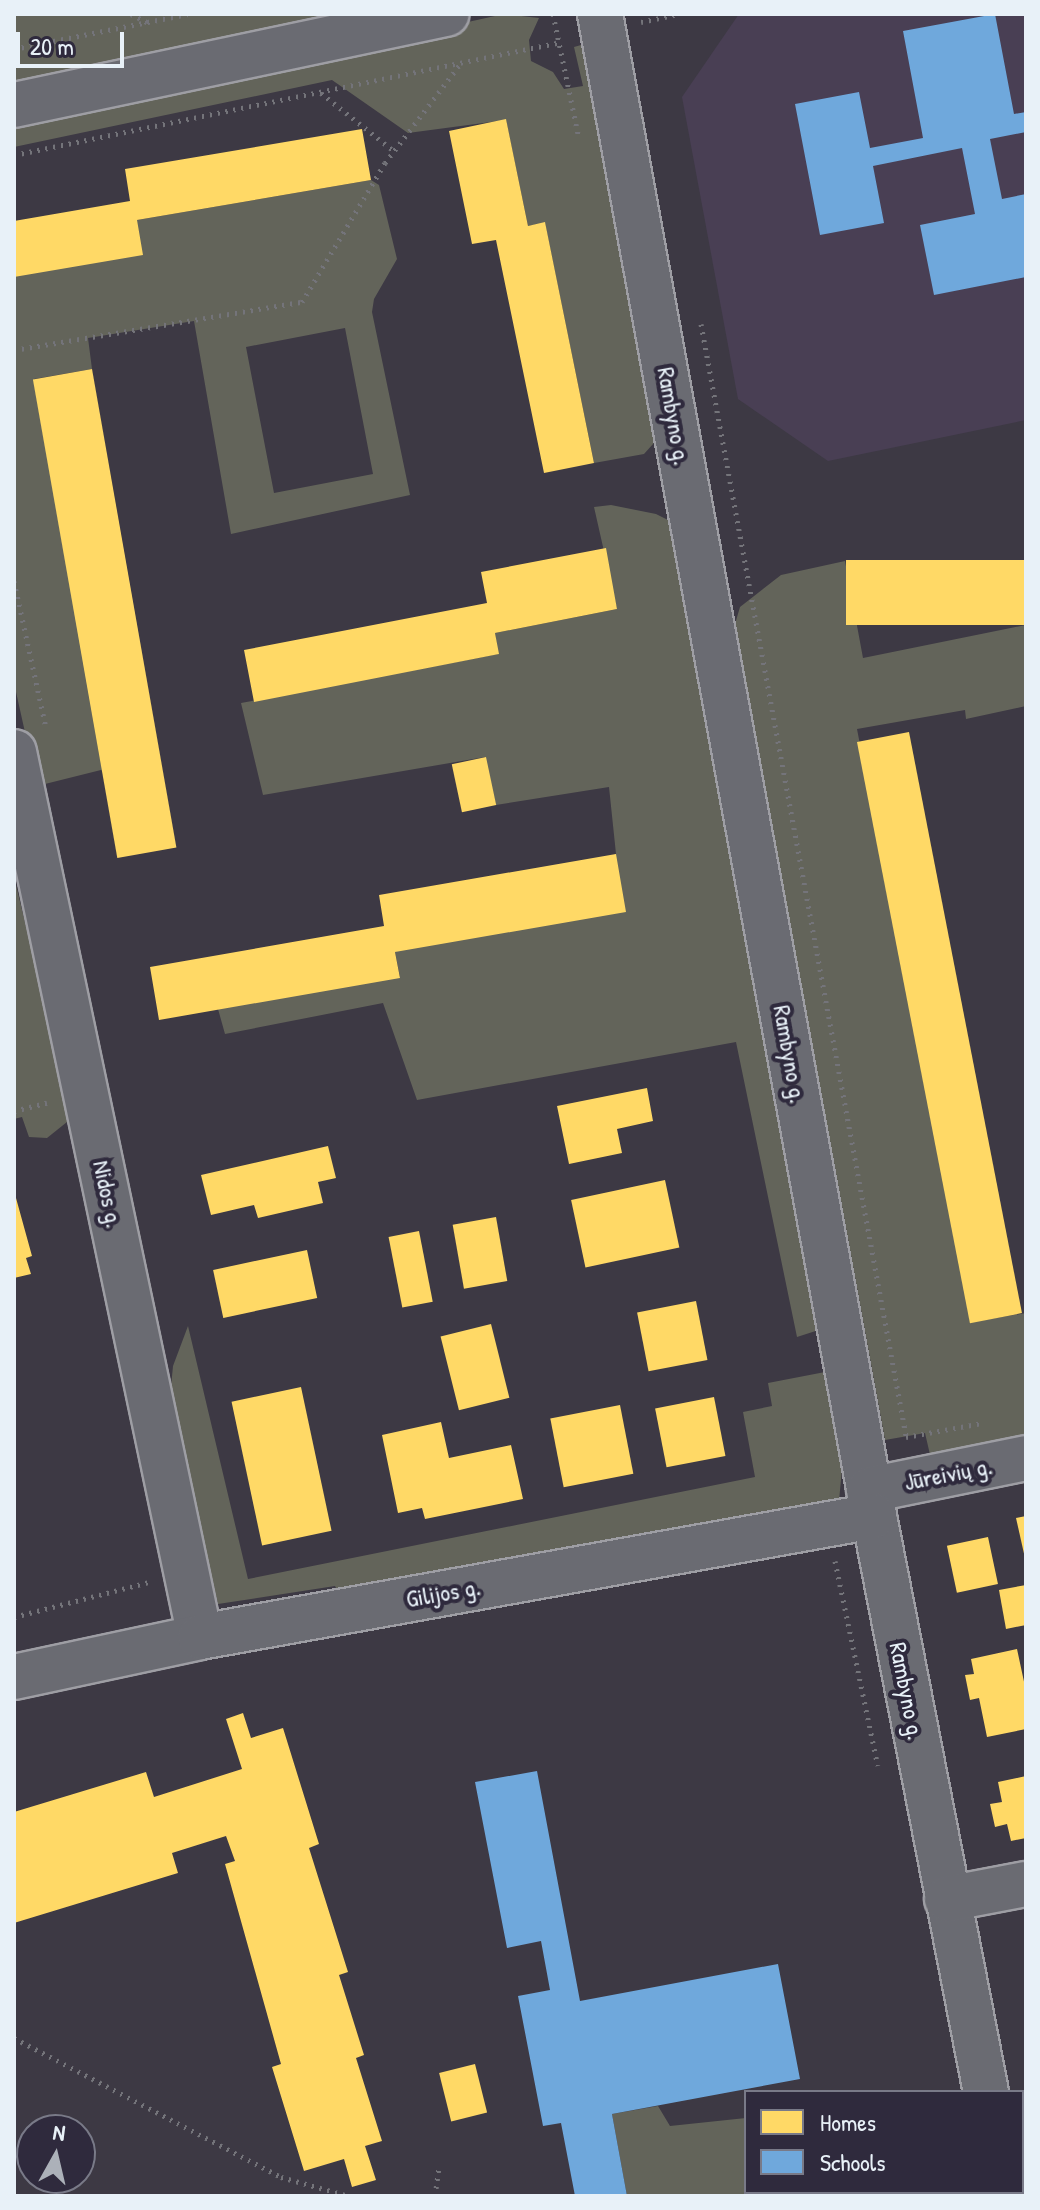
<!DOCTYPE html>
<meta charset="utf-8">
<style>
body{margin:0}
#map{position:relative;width:1040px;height:2210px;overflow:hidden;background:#3d3944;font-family:"Patrick Hand",sans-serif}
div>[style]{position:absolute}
.built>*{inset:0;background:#493f54}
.green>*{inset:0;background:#63645a}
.homes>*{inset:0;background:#ffd966;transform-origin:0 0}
.schools>*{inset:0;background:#6fa8dc}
.path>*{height:5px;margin-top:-2.5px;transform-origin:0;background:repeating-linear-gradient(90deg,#74747a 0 2px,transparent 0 8px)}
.roads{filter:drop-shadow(2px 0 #9e9ea4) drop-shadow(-2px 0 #9e9ea4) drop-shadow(0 2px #9e9ea4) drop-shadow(0 -2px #9e9ea4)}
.minor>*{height:44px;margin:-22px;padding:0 22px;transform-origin:22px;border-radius:22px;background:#6a6b72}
span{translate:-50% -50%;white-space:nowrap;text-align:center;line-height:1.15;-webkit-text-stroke:8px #2f2a3d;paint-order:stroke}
.street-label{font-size:24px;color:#e8f1f8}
.frame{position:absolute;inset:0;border:16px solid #e8f1f8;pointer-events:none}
.legend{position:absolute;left:744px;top:2090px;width:280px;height:104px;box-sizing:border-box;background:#2f2a3d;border:2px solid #797a88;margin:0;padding:10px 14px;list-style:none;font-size:24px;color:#e8f1f8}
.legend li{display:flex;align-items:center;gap:16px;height:40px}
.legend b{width:40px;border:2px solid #797a88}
.north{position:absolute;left:16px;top:2114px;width:80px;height:80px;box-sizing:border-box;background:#2f2a3d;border:2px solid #797a88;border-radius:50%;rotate:8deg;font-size:22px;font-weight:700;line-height:32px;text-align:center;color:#e8f1f8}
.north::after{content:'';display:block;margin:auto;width:28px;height:36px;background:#acb1b9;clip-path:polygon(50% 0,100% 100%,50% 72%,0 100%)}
.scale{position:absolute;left:16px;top:32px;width:108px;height:36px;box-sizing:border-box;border:4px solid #e8f1f8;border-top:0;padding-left:10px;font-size:24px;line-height:28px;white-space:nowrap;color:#e8f1f8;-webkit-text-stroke:6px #2f2a3d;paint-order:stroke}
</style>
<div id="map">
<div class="built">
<i style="clip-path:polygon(739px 14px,1026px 14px,1026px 420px,828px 461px,738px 399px,682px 97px)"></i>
</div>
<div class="green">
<i style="clip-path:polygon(14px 14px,350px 14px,14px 83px)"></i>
<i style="clip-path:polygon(504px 14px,539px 18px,529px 40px,531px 61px,553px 72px,564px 89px,583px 86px,574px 47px,588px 43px,662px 434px,644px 454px,594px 463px,545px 223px,528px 226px,506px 120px,408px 133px,332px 80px,14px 147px,14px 123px)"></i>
<i style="clip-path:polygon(evenodd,371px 180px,379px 185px,397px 259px,374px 299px,372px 312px,410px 495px,231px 534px,194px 321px,88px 338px,92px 369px,34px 379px,105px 769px,37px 786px,14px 683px,14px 277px,137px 220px,371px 180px,345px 328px,373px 474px,274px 493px,246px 347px,345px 328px)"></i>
<i style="clip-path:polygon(611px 505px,656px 514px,668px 520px,681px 538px,825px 1328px,797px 1337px,736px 1042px,417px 1100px,383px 1003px,225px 1034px,218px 1009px,400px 977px,395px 952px,616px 854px,609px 787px,496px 805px,485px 757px,263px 795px,241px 703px,498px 654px,495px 633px,617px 609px,594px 507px)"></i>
<i style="clip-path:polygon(845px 561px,863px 658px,1026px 625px,1026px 706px,966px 719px,965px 710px,857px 729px,972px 1322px,1026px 1313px,1026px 1443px,931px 1459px,925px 1433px,885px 1440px,735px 624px,740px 607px,781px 575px)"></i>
<i style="clip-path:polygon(14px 877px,68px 1098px,67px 1122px,47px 1138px,29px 1137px,22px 1117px,14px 1119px)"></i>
<i style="clip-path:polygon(188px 1326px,248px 1579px,755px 1477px,743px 1412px,772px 1406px,768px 1383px,825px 1372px,834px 1376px,846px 1426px,839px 1501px,340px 1596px,335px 1586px,218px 1604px,170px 1397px,173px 1366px)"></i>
<i style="clip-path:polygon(658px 2106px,670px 2126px,746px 2118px,746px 2192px,902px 2196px,627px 2196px,612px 2114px)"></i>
</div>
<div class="homes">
<i style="clip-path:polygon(506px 119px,528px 226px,545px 222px,594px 463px,544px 473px,496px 240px,472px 244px,449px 131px)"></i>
<i style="clip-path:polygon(362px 129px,371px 180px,137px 220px,143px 255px,14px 277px,14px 221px,130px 201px,125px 169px)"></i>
<i style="left:92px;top:369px;width:486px;height:60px;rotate:80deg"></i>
<i style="clip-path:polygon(606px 548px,617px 609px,495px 633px,499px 654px,254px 702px,244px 650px,487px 603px,481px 572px)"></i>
<i style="left:1026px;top:560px;width:65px;height:180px;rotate:90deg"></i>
<i style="left:909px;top:732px;width:592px;height:53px;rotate:79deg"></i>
<i style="left:486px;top:757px;width:49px;height:35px;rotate:78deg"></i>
<i style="clip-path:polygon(616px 854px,626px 912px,395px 952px,400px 978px,159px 1020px,150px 967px,384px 926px,379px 895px)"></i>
<i style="clip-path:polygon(647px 1088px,653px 1121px,617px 1129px,622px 1153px,569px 1164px,557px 1106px)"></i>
<i style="clip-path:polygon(328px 1146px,336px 1178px,318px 1182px,323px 1203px,258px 1218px,254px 1205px,211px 1215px,201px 1175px)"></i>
<i style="left:665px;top:1180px;width:69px;height:96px;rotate:78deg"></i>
<i style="clip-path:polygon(16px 1198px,32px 1256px,26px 1258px,31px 1274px,14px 1278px)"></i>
<i style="left:496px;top:1217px;width:65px;height:44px;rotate:80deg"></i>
<i style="left:419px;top:1231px;width:72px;height:31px;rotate:79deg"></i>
<i style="left:307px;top:1250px;width:49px;height:96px;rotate:78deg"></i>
<i style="left:696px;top:1301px;width:60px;height:60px;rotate:79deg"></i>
<i style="left:491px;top:1324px;width:76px;height:52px;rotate:76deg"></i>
<i style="left:301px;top:1387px;width:147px;height:71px;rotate:78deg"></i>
<i style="left:714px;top:1397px;width:60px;height:60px;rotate:79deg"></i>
<i style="left:620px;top:1405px;width:70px;height:71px;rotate:79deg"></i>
<i style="clip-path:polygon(441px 1422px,449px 1458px,511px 1445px,523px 1499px,425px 1519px,422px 1508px,398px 1513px,382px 1435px)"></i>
<i style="clip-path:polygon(1026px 1516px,1026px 1558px,1025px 1558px,1016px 1518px)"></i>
<i style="left:988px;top:1537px;width:48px;height:42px;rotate:78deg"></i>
<i style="clip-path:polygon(1026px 1585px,1026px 1625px,1006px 1629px,999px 1590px)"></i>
<i style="clip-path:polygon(1017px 1649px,1026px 1691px,1026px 1729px,987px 1737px,979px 1698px,970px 1700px,965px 1675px,974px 1674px,971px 1659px)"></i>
<i style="clip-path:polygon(243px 1713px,251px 1738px,283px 1728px,319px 1844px,309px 1848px,348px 1972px,339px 1975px,364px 2055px,356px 2058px,382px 2141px,365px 2146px,376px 2180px,352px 2187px,344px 2159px,304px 2171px,272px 2067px,281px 2064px,225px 1864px,235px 1861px,226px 1836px,172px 1853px,178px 1873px,14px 1923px,14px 1812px,146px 1772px,154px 1797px,242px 1769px,226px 1719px)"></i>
<i style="clip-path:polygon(1026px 1776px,1026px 1838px,1011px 1841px,1007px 1824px,995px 1827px,990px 1804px,1002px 1802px,998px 1782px)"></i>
<i style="left:475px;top:2064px;width:50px;height:37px;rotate:76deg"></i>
</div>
<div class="schools">
<i style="clip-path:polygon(995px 14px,1014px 114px,1026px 112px,1026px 132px,990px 139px,1002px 199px,1026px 194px,1026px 277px,934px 295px,920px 225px,975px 214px,962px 148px,873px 166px,884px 223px,820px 235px,795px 104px,859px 92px,870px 148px,923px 138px,903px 31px)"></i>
<i style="clip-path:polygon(537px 1771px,580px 2001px,778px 1964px,800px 2079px,612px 2114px,627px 2196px,575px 2196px,561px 2123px,543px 2126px,518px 1996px,550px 1990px,541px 1941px,507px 1948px,475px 1782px)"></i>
</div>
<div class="path">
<i style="left:131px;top:14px;width:18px;rotate:27deg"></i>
<i style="left:553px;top:14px;width:127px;rotate:78.2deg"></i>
<i style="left:641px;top:22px;width:39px;rotate:-12deg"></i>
<i style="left:14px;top:49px;width:177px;rotate:-11.4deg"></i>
<i style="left:321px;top:93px;width:93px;rotate:38.5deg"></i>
<i style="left:14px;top:155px;width:559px;rotate:-11.67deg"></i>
<i style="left:701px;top:324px;width:1131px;rotate:79.55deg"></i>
<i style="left:14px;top:350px;width:292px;rotate:-9.5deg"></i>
<i style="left:302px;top:302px;width:162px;rotate:-59.2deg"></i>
<i style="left:385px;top:163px;width:126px;rotate:-52.8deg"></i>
<i style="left:14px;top:581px;width:150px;rotate:77.7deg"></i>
<i style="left:14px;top:1111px;width:34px;rotate:-14deg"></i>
<i style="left:906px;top:1437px;width:77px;rotate:-10.4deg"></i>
<i style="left:835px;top:1561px;width:209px;rotate:78.2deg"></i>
<i style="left:14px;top:1617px;width:139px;rotate:-14.5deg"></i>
<i style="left:14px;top:2038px;width:301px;rotate:27.5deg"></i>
<i style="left:281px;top:2177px;width:71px;rotate:15.6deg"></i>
<i style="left:435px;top:2196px;width:28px;rotate:-82deg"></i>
</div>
<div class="roads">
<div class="minor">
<i style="left:600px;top:14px;width:1527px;rotate:79.66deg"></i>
<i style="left:874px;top:1516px;width:587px;rotate:79deg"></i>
<i style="left:14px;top:105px;width:442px;rotate:-11.9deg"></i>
<i style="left:14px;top:752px;width:904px;rotate:78.13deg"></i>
<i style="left:869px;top:1490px;width:160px;rotate:-11.5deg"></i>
<i style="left:14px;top:1677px;width:190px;rotate:-12.1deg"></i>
<i style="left:200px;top:1637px;width:685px;rotate:-10.18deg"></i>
<i style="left:947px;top:1899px;width:80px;rotate:-10.8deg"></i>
<i style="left:1006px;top:2192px;width:4px;rotate:76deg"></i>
</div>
</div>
<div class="street-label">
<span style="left:674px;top:416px;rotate:80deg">Rambyno g.</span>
<span style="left:790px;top:1054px;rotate:80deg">Rambyno g.</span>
<span style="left:108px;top:1194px;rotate:78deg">Nidos g.</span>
<span style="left:948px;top:1474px;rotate:-11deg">Jūreivių g.</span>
<span style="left:443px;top:1593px;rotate:-10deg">Gilijos g.</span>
<span style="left:907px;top:1691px;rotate:79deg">Rambyno g.</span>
</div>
<div class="frame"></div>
<ul class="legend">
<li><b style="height:22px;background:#ffd966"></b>Homes</li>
<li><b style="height:22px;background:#6fa8dc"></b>Schools</li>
</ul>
<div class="north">N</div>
<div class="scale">20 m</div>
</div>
